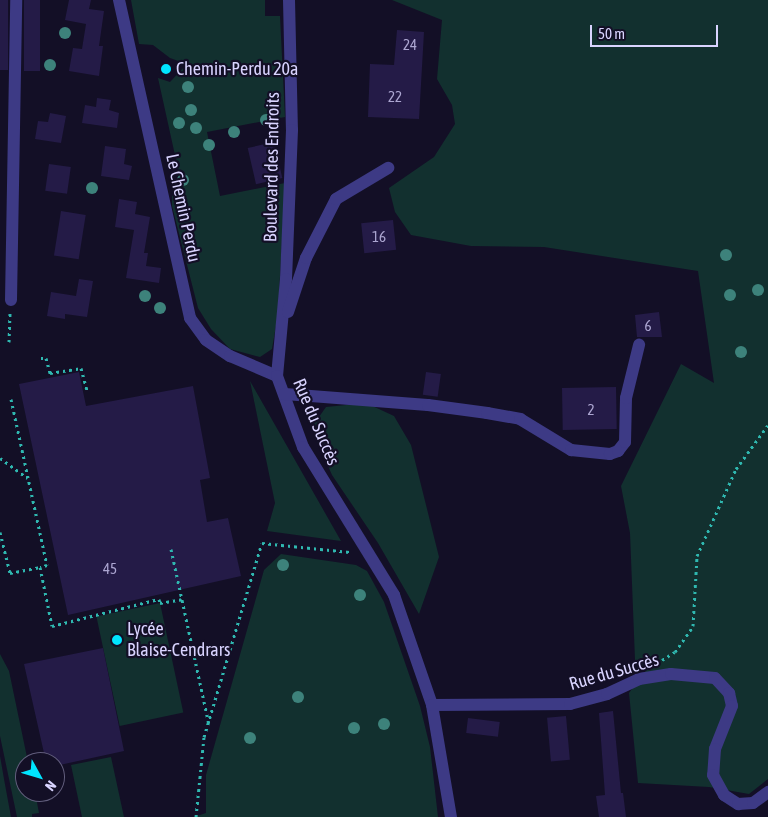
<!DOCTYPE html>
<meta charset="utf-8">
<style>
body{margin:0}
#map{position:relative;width:768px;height:817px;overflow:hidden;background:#130f26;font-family:"Asap Condensed",sans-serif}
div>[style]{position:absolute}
.green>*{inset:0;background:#12302f;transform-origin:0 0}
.building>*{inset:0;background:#241b47;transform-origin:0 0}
.path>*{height:3px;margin-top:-1.5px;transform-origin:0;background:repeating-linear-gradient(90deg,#2fb8b0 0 2.5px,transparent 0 6.5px)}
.minor>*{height:12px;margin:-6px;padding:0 6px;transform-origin:6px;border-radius:6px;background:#3d3a85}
.trees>*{width:12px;height:12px;margin:-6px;border-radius:50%;background:#3d827b}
.dots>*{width:14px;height:14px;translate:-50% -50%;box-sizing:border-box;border:2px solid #130f26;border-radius:50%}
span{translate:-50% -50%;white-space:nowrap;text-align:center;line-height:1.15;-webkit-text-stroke:4.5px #130f26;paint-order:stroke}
.number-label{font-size:15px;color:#aca6d1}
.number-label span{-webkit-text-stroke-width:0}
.poi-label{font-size:18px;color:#d9d4ff}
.left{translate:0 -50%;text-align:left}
.street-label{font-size:18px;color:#d9d4ff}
.north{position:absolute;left:15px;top:752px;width:50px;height:50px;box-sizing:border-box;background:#130f26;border:1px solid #625e7d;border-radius:50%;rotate:129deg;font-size:14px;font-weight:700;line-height:20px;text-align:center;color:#d9d4ff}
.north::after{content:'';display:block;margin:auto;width:18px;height:22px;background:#00e5ff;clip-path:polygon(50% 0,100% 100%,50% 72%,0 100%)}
.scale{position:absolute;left:590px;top:25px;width:128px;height:22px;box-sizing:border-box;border:2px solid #d9d4ff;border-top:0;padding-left:6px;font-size:15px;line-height:18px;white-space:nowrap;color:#d9d4ff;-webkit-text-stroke:4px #130f26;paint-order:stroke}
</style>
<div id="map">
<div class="green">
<i style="clip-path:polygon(131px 0,265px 0,265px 16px,280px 16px,285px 117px,207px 132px,220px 196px,285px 183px,278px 314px,272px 349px,260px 357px,230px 349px,211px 329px,198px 308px,172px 206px,172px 196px,182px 187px,158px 78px,170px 82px,187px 64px,170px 58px,153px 45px,139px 44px)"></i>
<i style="clip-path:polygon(392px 0,768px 0,768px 779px,749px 794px,709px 787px,638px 783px,629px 693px,646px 670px,635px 660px,630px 533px,621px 486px,681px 364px,714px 383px,698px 271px,544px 247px,471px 246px,411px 235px,395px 212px,389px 188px,434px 157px,455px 124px,452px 105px,437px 79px,442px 20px)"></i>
<i style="clip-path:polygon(250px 381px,341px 541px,267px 531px,275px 503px)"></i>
<i style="clip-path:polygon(366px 403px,394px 416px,411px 445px,439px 557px,419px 614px,378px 543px,332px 475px,316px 439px,314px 424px,326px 407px)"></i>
<i style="clip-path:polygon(281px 554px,356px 565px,367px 571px,384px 602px,420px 706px,430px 747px,438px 817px,194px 817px,206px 813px,206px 775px,264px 570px)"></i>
<i style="left:160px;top:603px;width:112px;height:65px;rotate:78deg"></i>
<i style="clip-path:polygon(0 654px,9px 671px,28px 762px,25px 762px,25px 792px,35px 792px,39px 813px,32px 814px,32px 817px,17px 817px,0 736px)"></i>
<i style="clip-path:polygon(0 756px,4px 779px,11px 817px,0 817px)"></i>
<i style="clip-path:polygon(111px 757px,124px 817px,82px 817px,71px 765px)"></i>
</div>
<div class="building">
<i style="left:0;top:0;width:8px;height:70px"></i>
<i style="left:24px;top:0;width:16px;height:71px"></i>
<i style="clip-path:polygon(69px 0,91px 0,89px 9px,104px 11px,99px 46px,103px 46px,99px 76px,69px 71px,73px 48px,82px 49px,86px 24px,65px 20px)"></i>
<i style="clip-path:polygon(397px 30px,424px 32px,419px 119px,368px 117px,370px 64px,394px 65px)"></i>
<i style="clip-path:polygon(97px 98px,111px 100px,109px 110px,119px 113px,117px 128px,82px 123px,85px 105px,96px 107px)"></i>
<i style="clip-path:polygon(50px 113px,66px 116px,61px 143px,35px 139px,38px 121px,48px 122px)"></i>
<i style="left:274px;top:142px;width:37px;height:27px;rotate:77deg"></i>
<i style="clip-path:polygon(105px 146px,126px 149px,124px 164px,132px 166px,129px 180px,101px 176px)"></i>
<i style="left:49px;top:164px;width:22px;height:27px;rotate:8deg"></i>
<i style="clip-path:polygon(119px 199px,137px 202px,135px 214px,150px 217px,144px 253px,148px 253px,146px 266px,161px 268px,159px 283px,126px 278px,134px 230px,115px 227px)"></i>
<i style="left:61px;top:211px;width:25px;height:45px;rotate:9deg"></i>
<i style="left:393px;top:220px;width:30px;height:32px;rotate:84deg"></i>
<i style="clip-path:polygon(79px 279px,93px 281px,87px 317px,65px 314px,65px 319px,47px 316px,51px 292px,76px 296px)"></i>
<i style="clip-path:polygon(659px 312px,662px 337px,637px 337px,635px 315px)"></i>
<i style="clip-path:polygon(79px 372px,86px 406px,193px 386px,210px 478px,200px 480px,207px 522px,228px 518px,241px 576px,68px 615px,19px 384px)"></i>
<i style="left:426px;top:372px;width:15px;height:23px;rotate:8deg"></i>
<i style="left:616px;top:387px;width:42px;height:54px;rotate:89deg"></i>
<i style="clip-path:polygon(103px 648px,124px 751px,55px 766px,55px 762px,46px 762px,24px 664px)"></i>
<i style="clip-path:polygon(613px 711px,621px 793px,623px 793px,626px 817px,599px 817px,596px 796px,605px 795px,599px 713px)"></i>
<i style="left:566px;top:716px;width:44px;height:19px;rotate:85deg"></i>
<i style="left:468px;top:718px;width:32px;height:15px;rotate:7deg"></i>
</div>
<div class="path">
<i style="left:9px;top:342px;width:29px;rotate:-88deg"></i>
<i style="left:41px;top:358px;width:5px"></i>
<i style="left:46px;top:358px;width:16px;rotate:75deg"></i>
<i style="left:50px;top:373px;width:31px;rotate:-9deg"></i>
<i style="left:81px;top:368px;width:23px;rotate:75deg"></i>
<i style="left:11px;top:399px;width:170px;rotate:77.8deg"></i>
<i style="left:47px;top:565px;width:7px;rotate:164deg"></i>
<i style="left:40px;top:567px;width:60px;rotate:78.5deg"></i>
<i style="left:52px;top:626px;width:110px;rotate:-14.2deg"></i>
<i style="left:159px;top:599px;width:4px;rotate:76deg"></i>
<i style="left:160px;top:603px;width:22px;rotate:-10deg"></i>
<i style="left:0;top:458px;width:34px;rotate:36deg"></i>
<i style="left:0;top:532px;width:42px;rotate:76.3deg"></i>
<i style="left:10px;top:573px;width:31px;rotate:-11deg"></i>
<i style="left:171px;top:549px;width:180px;rotate:77.8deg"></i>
<i style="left:662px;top:660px;width:15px;rotate:-32deg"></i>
<i style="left:675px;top:652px;width:32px;rotate:-55deg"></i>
<i style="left:693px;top:626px;width:70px;rotate:-86.7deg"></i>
<i style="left:697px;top:556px;width:95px;rotate:-65.9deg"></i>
<i style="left:736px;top:469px;width:54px;rotate:-54deg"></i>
<i style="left:196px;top:817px;width:80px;rotate:-84.3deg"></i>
<i style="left:204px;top:737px;width:202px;rotate:-73.4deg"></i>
<i style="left:262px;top:543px;width:88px;rotate:5.8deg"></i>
</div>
<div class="minor">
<i style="left:119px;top:0;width:326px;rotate:77.4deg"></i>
<i style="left:190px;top:318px;width:27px;rotate:54deg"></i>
<i style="left:206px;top:340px;width:29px;rotate:34deg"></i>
<i style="left:230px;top:356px;width:51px;rotate:23.1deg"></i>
<i style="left:289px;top:0;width:130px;rotate:88.7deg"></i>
<i style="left:292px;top:130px;width:149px;rotate:92.3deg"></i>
<i style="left:286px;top:279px;width:97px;rotate:95.3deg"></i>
<i style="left:277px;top:376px;width:76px;rotate:69.9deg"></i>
<i style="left:303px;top:447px;width:174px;rotate:58.4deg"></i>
<i style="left:394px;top:595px;width:116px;rotate:70.9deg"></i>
<i style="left:432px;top:705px;width:114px;rotate:80.4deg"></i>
<i style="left:11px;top:300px;width:300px;rotate:-89deg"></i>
<i style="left:288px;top:312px;width:57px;rotate:-71.6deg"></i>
<i style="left:306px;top:258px;width:66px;rotate:-63deg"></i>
<i style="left:336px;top:199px;width:61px;rotate:-30.8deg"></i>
<i style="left:285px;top:394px;width:143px;rotate:4.4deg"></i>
<i style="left:428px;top:405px;width:60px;rotate:7.7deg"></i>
<i style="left:487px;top:413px;width:34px;rotate:10deg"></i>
<i style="left:520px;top:419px;width:60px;rotate:31.3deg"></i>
<i style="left:571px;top:450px;width:39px;rotate:6deg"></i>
<i style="left:610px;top:454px;width:9px;rotate:-21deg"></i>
<i style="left:618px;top:451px;width:11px;rotate:-52deg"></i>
<i style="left:625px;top:442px;width:44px;rotate:-88.7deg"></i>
<i style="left:626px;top:398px;width:55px;rotate:-76.2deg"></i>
<i style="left:432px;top:705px;width:138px;rotate:-0.4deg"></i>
<i style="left:570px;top:704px;width:38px;rotate:-15deg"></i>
<i style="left:607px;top:694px;width:35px;rotate:-25deg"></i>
<i style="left:639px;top:679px;width:32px;rotate:-9deg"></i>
<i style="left:671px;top:674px;width:44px;rotate:5.2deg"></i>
<i style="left:715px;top:678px;width:21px;rotate:47deg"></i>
<i style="left:729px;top:693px;width:13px;rotate:77deg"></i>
<i style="left:732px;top:706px;width:46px;rotate:111.6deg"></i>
<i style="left:715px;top:749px;width:26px;rotate:94deg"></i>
<i style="left:713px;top:775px;width:23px;rotate:61deg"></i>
<i style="left:724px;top:795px;width:17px;rotate:33deg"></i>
<i style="left:738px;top:804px;width:15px;rotate:-4deg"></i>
<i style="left:753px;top:803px;width:19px;rotate:-36deg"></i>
</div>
<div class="trees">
<i style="left:65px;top:33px"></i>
<i style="left:50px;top:65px"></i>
<i style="left:188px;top:87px"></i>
<i style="left:191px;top:110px"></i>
<i style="left:266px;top:120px"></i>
<i style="left:179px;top:123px"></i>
<i style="left:196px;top:128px"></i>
<i style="left:234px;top:132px"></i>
<i style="left:209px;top:145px"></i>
<i style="left:183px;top:180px"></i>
<i style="left:92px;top:188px"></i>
<i style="left:726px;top:255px"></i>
<i style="left:758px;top:290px"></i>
<i style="left:730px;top:295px"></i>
<i style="left:145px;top:296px"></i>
<i style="left:160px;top:308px"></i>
<i style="left:741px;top:352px"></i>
<i style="left:283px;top:565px"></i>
<i style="left:360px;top:595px"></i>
<i style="left:298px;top:697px"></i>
<i style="left:384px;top:724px"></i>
<i style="left:354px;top:728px"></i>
<i style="left:250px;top:738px"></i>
</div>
<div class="dots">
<i style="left:166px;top:69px;background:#00e5ff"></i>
<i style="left:117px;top:640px;background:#00e5ff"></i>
</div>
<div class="number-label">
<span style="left:410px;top:45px">24</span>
<span style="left:395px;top:97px">22</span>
<span style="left:379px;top:237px">16</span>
<span style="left:648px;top:326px">6</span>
<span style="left:591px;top:410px">2</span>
<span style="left:110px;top:569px">45</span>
</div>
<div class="poi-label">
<span class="left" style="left:176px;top:69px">Chemin-Perdu 20a</span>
<span class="left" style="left:127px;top:640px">Lycée<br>Blaise-Cendrars</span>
</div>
<div class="street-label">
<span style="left:272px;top:167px;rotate:-89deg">Boulevard des Endroits</span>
<span style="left:183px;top:208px;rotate:78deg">Le Chemin Perdu</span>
<span style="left:316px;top:422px;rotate:67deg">Rue du Succès</span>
<span style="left:614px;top:672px;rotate:-16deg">Rue du Succès</span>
</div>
<div class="north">N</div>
<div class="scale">50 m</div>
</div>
